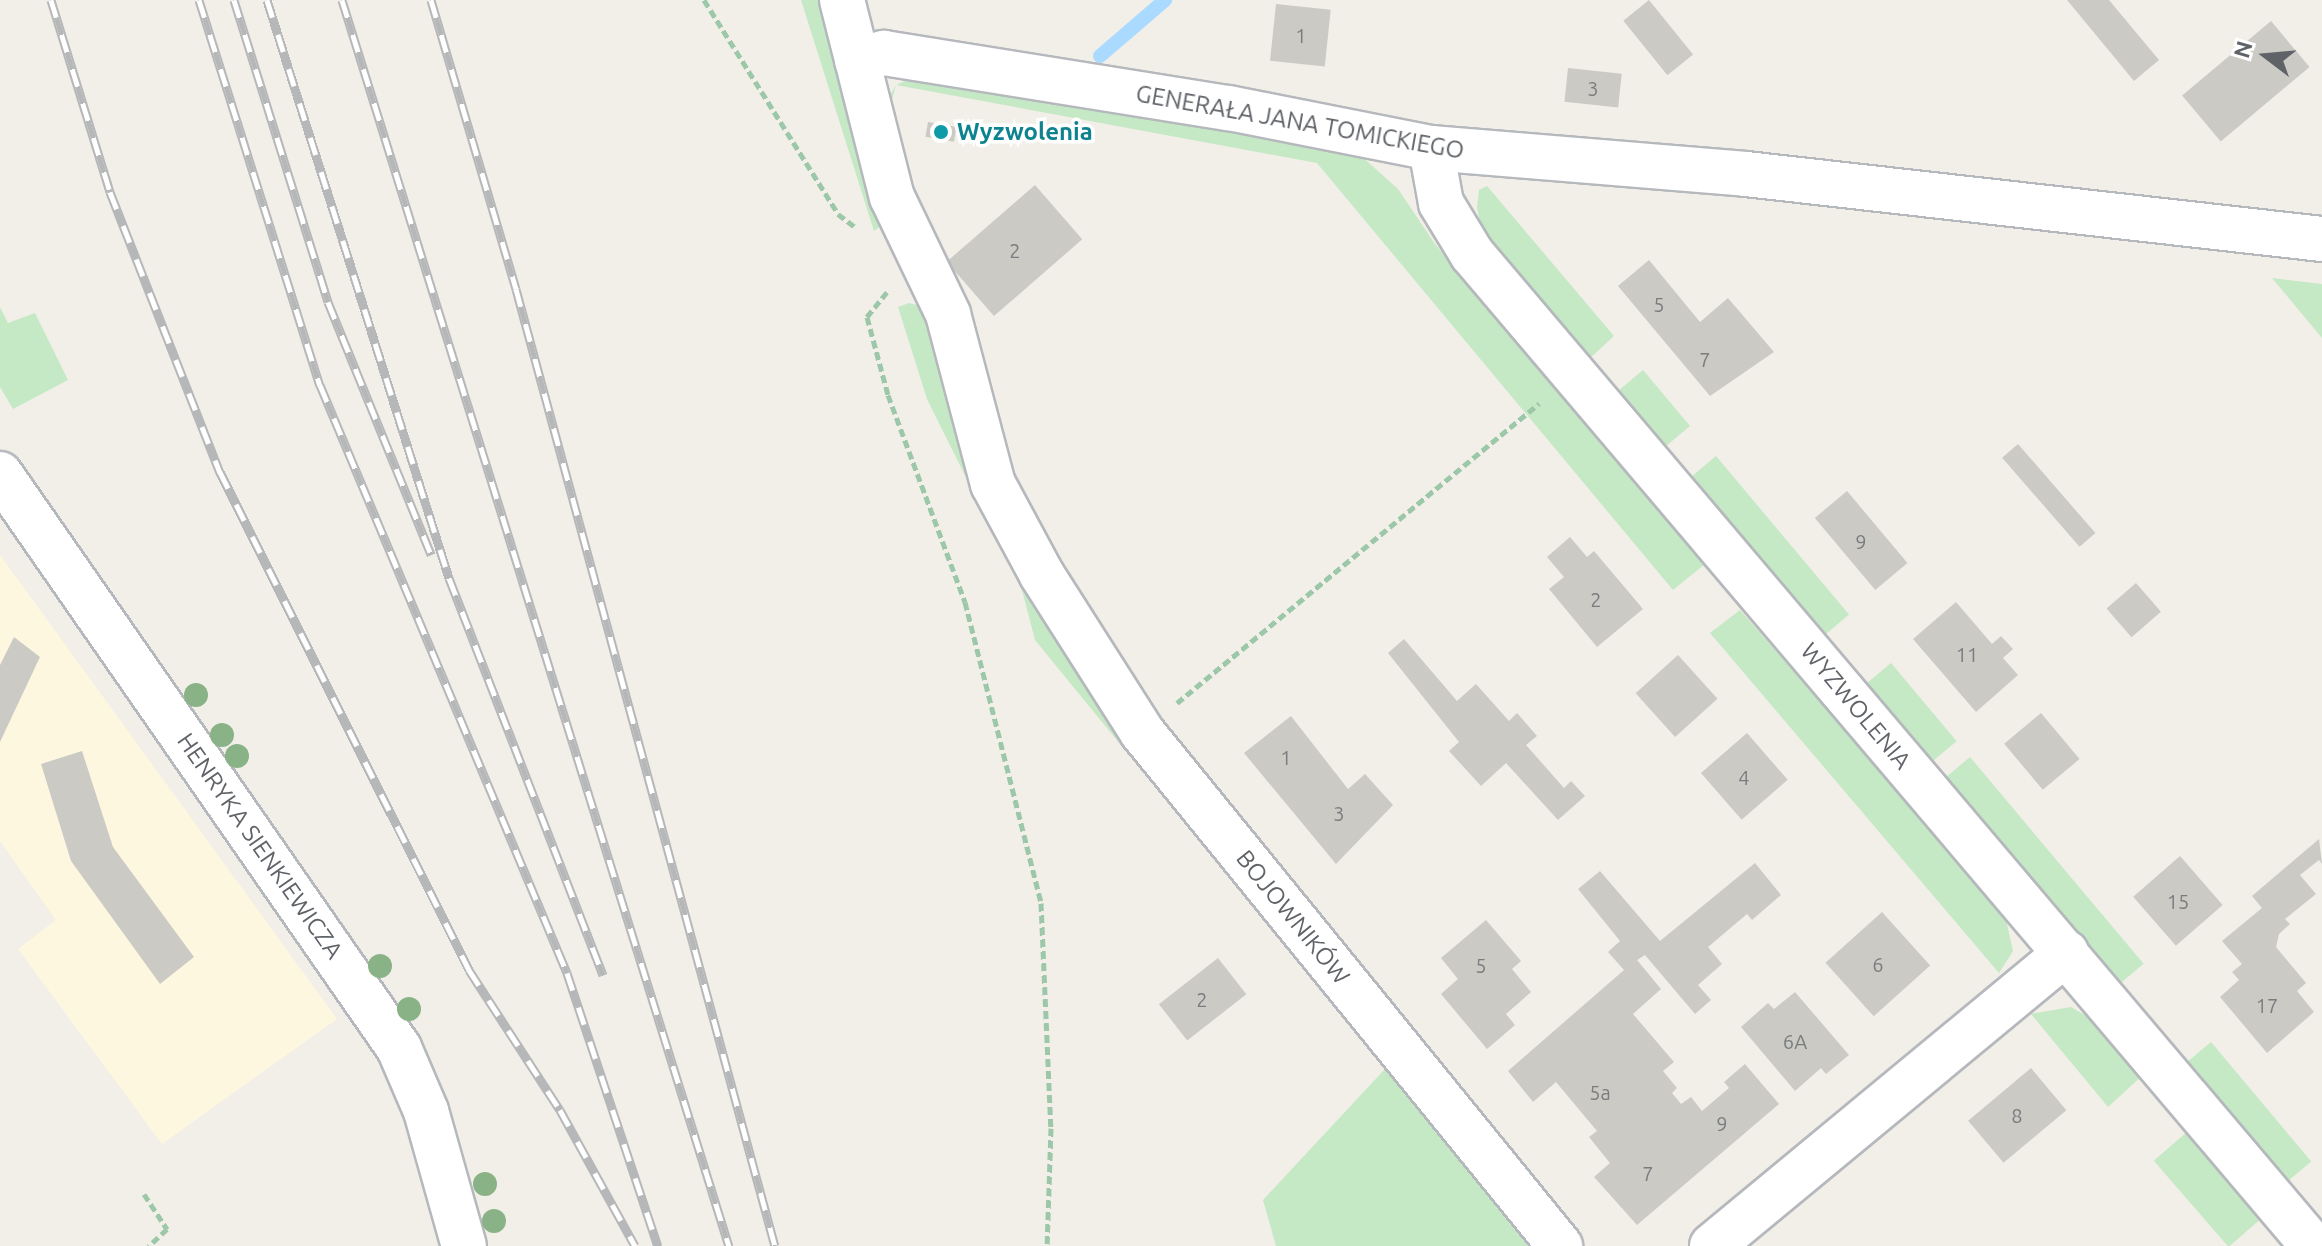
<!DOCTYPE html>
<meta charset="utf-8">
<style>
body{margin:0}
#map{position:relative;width:2322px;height:1246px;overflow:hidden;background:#f1efe8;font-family:Ubuntu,sans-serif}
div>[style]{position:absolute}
.commercial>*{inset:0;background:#fef7e0}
.green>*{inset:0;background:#c5e8c5;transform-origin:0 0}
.stream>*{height:14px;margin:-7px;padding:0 7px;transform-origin:7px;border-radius:7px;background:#aadaff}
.building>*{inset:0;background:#cccac5;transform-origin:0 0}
.path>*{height:5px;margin-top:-2.5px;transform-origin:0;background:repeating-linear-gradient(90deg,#9cc7a9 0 8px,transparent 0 12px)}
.roads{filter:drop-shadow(2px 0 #b5b8bc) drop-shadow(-2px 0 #b5b8bc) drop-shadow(0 2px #b5b8bc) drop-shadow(0 -2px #b5b8bc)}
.street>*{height:44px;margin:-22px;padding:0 22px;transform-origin:22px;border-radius:22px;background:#fff}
.secondary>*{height:44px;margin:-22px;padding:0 22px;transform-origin:22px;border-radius:22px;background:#fff}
.rail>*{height:9px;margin-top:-4.5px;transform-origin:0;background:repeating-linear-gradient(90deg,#fff 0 18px,#b6b7b8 0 36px);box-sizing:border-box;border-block:2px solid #b6b7b8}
.trees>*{width:24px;height:24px;margin:-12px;border-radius:50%;background:#89b387}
.dots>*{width:22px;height:22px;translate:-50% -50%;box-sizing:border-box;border:4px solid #fff;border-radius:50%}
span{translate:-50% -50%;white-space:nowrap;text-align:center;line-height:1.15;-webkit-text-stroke:7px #fff;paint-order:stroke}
.number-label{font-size:20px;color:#7a7d7f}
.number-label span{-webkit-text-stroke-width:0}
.street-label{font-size:24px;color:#5f6368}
.culture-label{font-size:24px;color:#0d838f;font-weight:700}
.left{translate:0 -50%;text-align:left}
.north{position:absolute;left:2226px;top:16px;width:80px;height:80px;-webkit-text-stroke:6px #fff;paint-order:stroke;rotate:286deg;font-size:22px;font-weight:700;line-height:32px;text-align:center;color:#5f6368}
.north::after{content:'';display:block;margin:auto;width:28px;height:36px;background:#5f6368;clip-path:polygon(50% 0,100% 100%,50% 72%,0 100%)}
</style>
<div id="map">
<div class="commercial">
<i style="clip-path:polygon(0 555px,337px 1019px,162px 1144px,18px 949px,56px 920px,0 841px)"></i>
</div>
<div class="green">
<i style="clip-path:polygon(801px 0,823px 0,882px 225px,874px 231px)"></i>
<i style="clip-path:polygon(917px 76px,1316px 140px,1359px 154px,1398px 189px,1435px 244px,1705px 564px,1673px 590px,1317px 163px,896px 85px,890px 107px,927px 229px,882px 109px,896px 85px)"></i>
<i style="clip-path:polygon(1487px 186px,1614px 336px,1589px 359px,1482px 232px,1477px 207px,1479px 190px)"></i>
<i style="clip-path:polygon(2272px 278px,2322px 284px,2322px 338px)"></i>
<i style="clip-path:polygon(909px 303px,924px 307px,981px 487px,1129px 755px,1035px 640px,1022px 590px,927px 399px,898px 307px)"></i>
<i style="clip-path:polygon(0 307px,8px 323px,35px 313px,68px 380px,13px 409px,0 387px)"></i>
<i style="left:1643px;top:370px;width:73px;height:33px;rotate:50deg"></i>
<i style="left:1716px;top:456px;width:207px;height:31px;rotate:50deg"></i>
<i style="clip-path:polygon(1740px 610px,2004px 911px,2013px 951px,1999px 973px,1710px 633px)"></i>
<i style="left:1891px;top:663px;width:102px;height:33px;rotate:50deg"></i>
<i style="left:1970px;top:757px;width:270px;height:33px;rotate:50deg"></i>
<i style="clip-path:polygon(2071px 1007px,2095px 1021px,2143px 1075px,2108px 1107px,2031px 1014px)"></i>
<i style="left:2211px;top:1042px;width:156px;height:37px;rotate:50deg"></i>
<i style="clip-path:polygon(1385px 1069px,1528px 1246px,1276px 1246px,1263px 1200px)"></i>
<i style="left:2187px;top:1132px;width:114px;height:44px;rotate:49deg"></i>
</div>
<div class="stream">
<i style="left:1100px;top:56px;width:86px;rotate:-40.7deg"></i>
</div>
<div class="building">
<i style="left:1649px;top:0;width:70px;height:33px;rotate:51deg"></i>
<i style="clip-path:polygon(2067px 0,2109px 0,2159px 60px,2134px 81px)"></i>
<i style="left:1276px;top:4px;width:55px;height:57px;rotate:6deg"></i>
<i style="left:2271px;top:21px;width:60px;height:116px;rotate:50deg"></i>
<i style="left:1568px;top:68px;width:54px;height:34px;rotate:6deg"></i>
<i style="left:928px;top:122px;width:29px;height:15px;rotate:10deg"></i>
<i style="left:1035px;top:185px;width:72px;height:117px;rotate:49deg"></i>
<i style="clip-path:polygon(1649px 260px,1700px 322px,1728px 298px,1774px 352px,1710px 396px,1618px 286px)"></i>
<i style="left:2018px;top:444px;width:118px;height:21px;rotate:49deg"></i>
<i style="left:1847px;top:491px;width:94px;height:42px;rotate:50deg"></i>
<i style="clip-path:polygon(1570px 537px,1587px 557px,1594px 551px,1643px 609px,1597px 647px,1549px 589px,1564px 577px,1547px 557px)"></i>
<i style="left:2136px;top:583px;width:38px;height:39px;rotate:49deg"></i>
<i style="clip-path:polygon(1956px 602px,1992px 644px,2001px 636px,2013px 649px,2003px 658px,2018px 675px,1976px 712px,1913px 639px)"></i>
<i style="clip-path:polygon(14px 637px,40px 657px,0 742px,0 665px)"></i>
<i style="clip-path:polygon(1404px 639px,1457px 701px,1476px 684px,1509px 721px,1517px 713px,1537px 736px,1526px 745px,1564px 788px,1571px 781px,1585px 796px,1558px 820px,1506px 763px,1481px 786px,1449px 751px,1459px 742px,1388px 653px)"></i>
<i style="left:1678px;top:655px;width:59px;height:57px;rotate:48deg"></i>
<i style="left:2041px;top:713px;width:60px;height:48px;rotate:50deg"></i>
<i style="clip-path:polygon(1291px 716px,1348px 789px,1365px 774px,1393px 805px,1336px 864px,1244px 753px)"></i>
<i style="left:1747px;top:733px;width:62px;height:61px;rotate:49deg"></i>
<i style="clip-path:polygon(82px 751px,113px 847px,194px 957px,160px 984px,71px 861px,41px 764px)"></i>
<i style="clip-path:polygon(2319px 839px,2322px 864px,2319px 860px,2300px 875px,2316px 894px,2285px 919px,2290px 924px,2279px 934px,2276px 947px,2306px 983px,2297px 991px,2314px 1012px,2267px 1053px,2220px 997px,2239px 980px,2232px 972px,2242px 964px,2222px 941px,2262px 908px,2252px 896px)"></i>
<i style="left:2180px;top:856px;width:65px;height:62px;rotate:49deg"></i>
<i style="clip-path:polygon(1755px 863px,1781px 895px,1752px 920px,1747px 914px,1708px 947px,1722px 964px,1698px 985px,1711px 1000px,1695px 1014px,1645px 955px,1637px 960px,1661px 989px,1633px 1014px,1674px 1062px,1663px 1071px,1677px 1088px,1672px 1093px,1681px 1104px,1691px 1097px,1702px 1111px,1729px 1088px,1724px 1082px,1745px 1064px,1779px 1104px,1637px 1225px,1594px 1177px,1610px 1163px,1589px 1137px,1597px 1131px,1556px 1082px,1533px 1102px,1508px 1071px,1624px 970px,1608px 952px,1620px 941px,1578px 889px,1600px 871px,1660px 941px)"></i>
<i style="left:1882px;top:912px;width:72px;height:76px;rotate:48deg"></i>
<i style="clip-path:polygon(1486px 920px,1521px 961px,1512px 969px,1531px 992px,1506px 1014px,1515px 1025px,1487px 1049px,1441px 994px,1458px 979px,1441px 958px)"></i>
<i style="left:1218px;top:958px;width:46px;height:75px;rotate:52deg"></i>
<i style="clip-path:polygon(1795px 992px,1849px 1055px,1826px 1074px,1821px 1068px,1795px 1091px,1741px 1027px,1768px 1003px,1774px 1009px)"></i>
<i style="left:2031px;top:1068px;width:55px;height:82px;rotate:50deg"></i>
</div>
<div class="path">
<i style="left:704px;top:0;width:252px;rotate:57.9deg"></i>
<i style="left:838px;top:214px;width:21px;rotate:37deg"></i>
<i style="left:887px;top:292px;width:32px;rotate:129deg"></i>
<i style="left:867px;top:317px;width:81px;rotate:74.9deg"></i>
<i style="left:888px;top:395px;width:221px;rotate:69.6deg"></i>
<i style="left:965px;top:602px;width:310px;rotate:75.8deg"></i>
<i style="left:1041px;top:903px;width:225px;rotate:87.5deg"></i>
<i style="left:1051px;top:1128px;width:118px;rotate:91.9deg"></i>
<i style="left:1177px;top:703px;width:470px;rotate:-39.6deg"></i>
<i style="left:144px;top:1194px;width:42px;rotate:56.7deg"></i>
<i style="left:167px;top:1229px;width:25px;rotate:137deg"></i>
</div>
<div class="roads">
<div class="street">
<i style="left:842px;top:0;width:203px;rotate:75.8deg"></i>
<i style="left:892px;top:197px;width:130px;rotate:64.4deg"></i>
<i style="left:948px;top:314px;width:176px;rotate:75.2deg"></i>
<i style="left:993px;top:484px;width:103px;rotate:61.7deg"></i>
<i style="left:1042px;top:575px;width:186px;rotate:57.5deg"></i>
<i style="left:1142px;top:732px;width:663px;rotate:50.88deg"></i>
<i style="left:857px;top:60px;width:28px;rotate:-15deg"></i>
<i style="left:884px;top:53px;width:349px;rotate:9.1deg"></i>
<i style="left:1229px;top:108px;width:206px;rotate:11.2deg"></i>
<i style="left:1431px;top:148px;width:316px;rotate:4.7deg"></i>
<i style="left:1746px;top:174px;width:580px;rotate:6.44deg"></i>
<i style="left:1431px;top:148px;width:56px;rotate:79.7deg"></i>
<i style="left:1441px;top:203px;width:60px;rotate:58.7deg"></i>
<i style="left:1472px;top:254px;width:1301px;rotate:49.71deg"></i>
<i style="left:1712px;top:1246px;width:460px;rotate:-39.6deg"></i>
</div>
<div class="secondary">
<i style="left:0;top:474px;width:699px;rotate:55.2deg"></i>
<i style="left:399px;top:1048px;width:69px;rotate:66.8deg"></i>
<i style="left:426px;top:1111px;width:140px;rotate:74.3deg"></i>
</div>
</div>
<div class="rail">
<i style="left:51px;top:0;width:201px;rotate:72.9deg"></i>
<i style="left:110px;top:192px;width:301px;rotate:68.6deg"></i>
<i style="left:220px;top:472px;width:557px;rotate:63.43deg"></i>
<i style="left:469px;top:970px;width:167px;rotate:57deg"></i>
<i style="left:560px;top:1110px;width:155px;rotate:61.1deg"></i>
<i style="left:199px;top:0;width:404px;rotate:72.6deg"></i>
<i style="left:320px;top:385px;width:638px;rotate:67.21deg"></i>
<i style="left:567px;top:973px;width:288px;rotate:71.6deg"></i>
<i style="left:234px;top:0;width:316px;rotate:72.7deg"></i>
<i style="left:328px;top:302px;width:273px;rotate:67.8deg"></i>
<i style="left:267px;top:0;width:606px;rotate:72.52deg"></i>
<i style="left:449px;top:578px;width:426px;rotate:68.8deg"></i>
<i style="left:342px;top:0;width:1305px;rotate:72.75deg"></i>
<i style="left:431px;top:0;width:301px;rotate:73.6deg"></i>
<i style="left:516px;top:289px;width:991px;rotate:74.86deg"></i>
</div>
<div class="trees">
<i style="left:196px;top:695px"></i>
<i style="left:222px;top:735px"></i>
<i style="left:237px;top:756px"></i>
<i style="left:380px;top:966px"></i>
<i style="left:409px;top:1009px"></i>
<i style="left:485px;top:1184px"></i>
<i style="left:494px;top:1221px"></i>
</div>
<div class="dots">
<i style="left:941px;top:132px;background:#0f9aa8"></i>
</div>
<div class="number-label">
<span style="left:1301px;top:35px">1</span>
<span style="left:1593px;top:88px">3</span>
<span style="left:1015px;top:250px">2</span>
<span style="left:1659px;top:304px">5</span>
<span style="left:1705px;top:359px">7</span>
<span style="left:1861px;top:541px">9</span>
<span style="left:1596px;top:599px">2</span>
<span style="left:1967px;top:654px">11</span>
<span style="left:1286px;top:757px">1</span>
<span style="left:1744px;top:777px">4</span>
<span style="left:1339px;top:813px">3</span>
<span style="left:2178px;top:901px">15</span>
<span style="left:1878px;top:964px">6</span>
<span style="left:1481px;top:965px">5</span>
<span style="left:1202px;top:999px">2</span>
<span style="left:2267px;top:1005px">17</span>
<span style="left:1795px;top:1041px">6A</span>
<span style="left:1600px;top:1092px">5a</span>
<span style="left:2017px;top:1115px">8</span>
<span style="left:1722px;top:1123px">9</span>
<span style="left:1648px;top:1173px">7</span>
</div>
<div class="street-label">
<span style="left:1300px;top:122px;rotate:10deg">GENERAŁA JANA TOMICKIEGO</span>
<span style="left:1856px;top:706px;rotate:50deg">WYZWOLENIA</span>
<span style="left:260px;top:846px;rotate:55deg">HENRYKA SIENKIEWICZA</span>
<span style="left:1293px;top:917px;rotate:51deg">BOJOWNIKÓW</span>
</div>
<div class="culture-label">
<span class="left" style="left:957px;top:132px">Wyzwolenia</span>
</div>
<div class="north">N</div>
</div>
